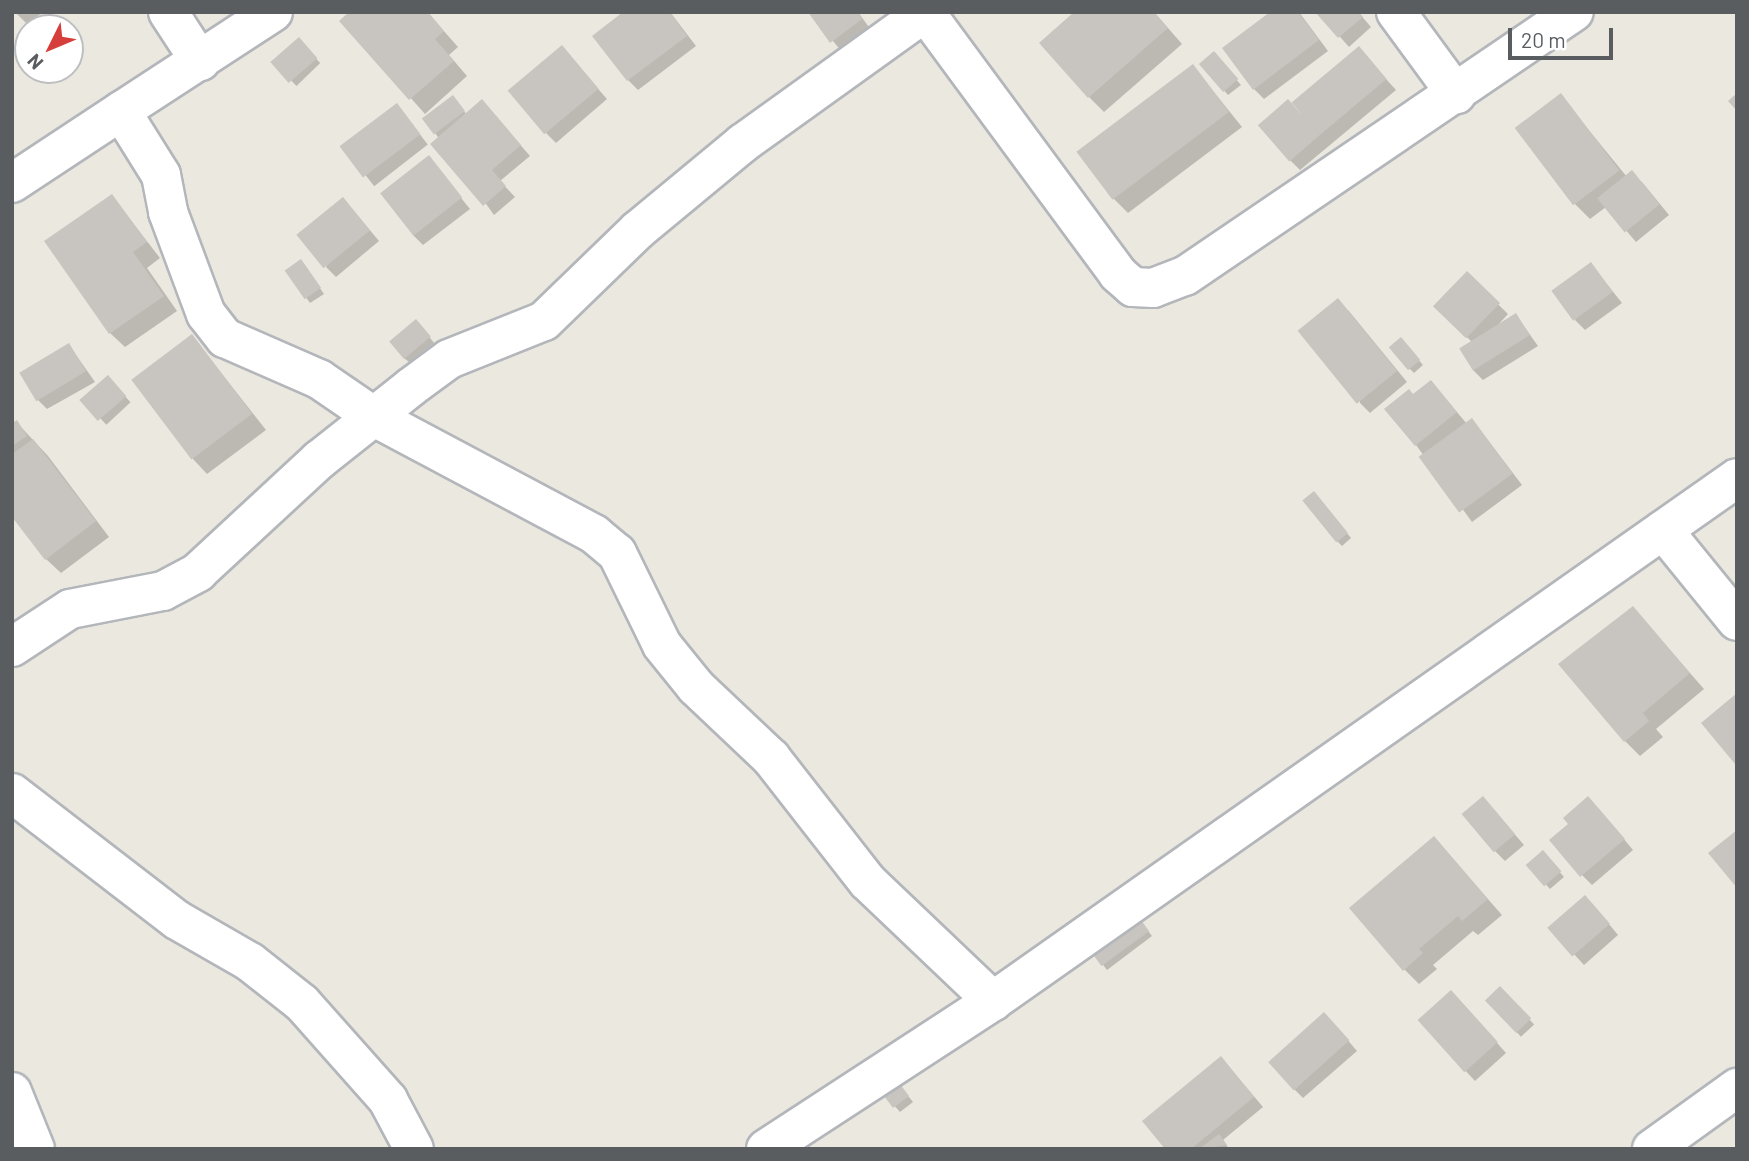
<!DOCTYPE html>
<style>
body{margin:0}
#map{position:relative;width:1749px;height:1161px;overflow:hidden;background:#ebe8e0;font-family:Barlow,sans-serif}
div>[style]{position:absolute}
.shadow>*{inset:0;background:#0003;transform-origin:0 0}
.building>*{inset:0;background:#c8c5c0;transform-origin:0 0}
.roads{filter:drop-shadow(2px 0 #b3b6ba) drop-shadow(-2px 0 #b3b6ba) drop-shadow(0 2px #b3b6ba) drop-shadow(0 -2px #b3b6ba)}
.minor>*{height:38px;margin:-19px;padding:0 19px;transform-origin:19px;border-radius:19px;background:#fff}
span{translate:-50% -50%;white-space:nowrap;text-align:center;line-height:1.15;-webkit-text-stroke:5px #fff;paint-order:stroke}
.frame{position:absolute;inset:0;border:14px solid #595d60;pointer-events:none}
.north{position:absolute;left:14px;top:14px;width:70px;height:70px;box-sizing:border-box;background:#fff;border:2px solid #bdbebf;border-radius:50%;rotate:227deg;font-size:19px;font-weight:700;line-height:28px;text-align:center;color:#595d60}
.north::after{content:'';display:block;margin:auto;width:24px;height:32px;background:#d63e3b;clip-path:polygon(50% 0,100% 100%,50% 72%,0 100%)}
.scale{position:absolute;left:1508px;top:28px;width:105px;height:32px;box-sizing:border-box;border:4px solid #595d60;border-top:0;padding-left:9px;font-size:21px;line-height:24px;white-space:nowrap;color:#595d60;-webkit-text-stroke:5px #fff;paint-order:stroke}
</style>
<div id="map">
<div class="shadow">
<i style="clip-path:polygon(15px 12px,44px 12px,26px 23px)"></i>
<i style="clip-path:polygon(427px 12px,458px 47px,449px 55px,467px 76px,425px 114px,342px 21px)"></i>
<i style="clip-path:polygon(626px 12px,670px 12px,696px 46px,638px 90px,628px 80px)"></i>
<i style="clip-path:polygon(810px 12px,858px 12px,871px 30px,841px 51px)"></i>
<i style="clip-path:polygon(1154px 12px,1182px 44px,1104px 112px,1089px 97px)"></i>
<i style="clip-path:polygon(1273px 12px,1299px 12px,1328px 51px,1264px 99px,1254px 89px)"></i>
<i style="clip-path:polygon(1318px 12px,1358px 12px,1371px 27px,1349px 47px)"></i>
<i style="left:298px;top:40px;width:32px;height:33px;rotate:46deg"></i>
<i style="clip-path:polygon(571px 58px,607px 99px,556px 143px,546px 133px)"></i>
<i style="clip-path:polygon(1218px 58px,1241px 85px,1228px 95px,1201px 64px)"></i>
<i style="clip-path:polygon(1368px 59px,1396px 90px,1300px 170px,1290px 160px,1301px 113px,1295px 104px)"></i>
<i style="clip-path:polygon(1193px 66px,1242px 127px,1128px 213px,1113px 198px)"></i>
<i style="clip-path:polygon(1561px 96px,1627px 177px,1642px 182px,1669px 215px,1636px 242px,1606px 207px,1590px 219px,1575px 204px)"></i>
<i style="clip-path:polygon(457px 102px,467px 115px,492px 112px,530px 156px,500px 181px,515px 197px,494px 215px,425px 119px)"></i>
<i style="left:397px;top:105px;width:50px;height:68px;rotate:52deg"></i>
<i style="clip-path:polygon(428px 157px,470px 209px,423px 245px,413px 235px)"></i>
<i style="clip-path:polygon(112px 196px,160px 258px,147px 268px,177px 311px,125px 347px,110px 333px)"></i>
<i style="clip-path:polygon(353px 210px,379px 241px,336px 277px,326px 267px)"></i>
<i style="clip-path:polygon(1591px 264px,1622px 303px,1585px 330px,1575px 320px)"></i>
<i style="clip-path:polygon(305px 266px,324px 294px,310px 303px,287px 271px)"></i>
<i style="clip-path:polygon(1467px 274px,1508px 314px,1497px 326px,1516px 315px,1538px 346px,1483px 380px,1473px 370px,1472px 342px,1435px 306px)"></i>
<i style="clip-path:polygon(1348px 310px,1407px 382px,1370px 413px,1360px 403px)"></i>
<i style="clip-path:polygon(421px 326px,434px 343px,409px 362px,404px 358px)"></i>
<i style="clip-path:polygon(192px 336px,266px 430px,207px 474px,193px 459px)"></i>
<i style="clip-path:polygon(1405px 344px,1423px 365px,1414px 373px,1409px 368px)"></i>
<i style="clip-path:polygon(69px 345px,95px 382px,47px 409px,37px 399px)"></i>
<i style="left:108px;top:378px;width:33px;height:33px;rotate:47deg"></i>
<i style="clip-path:polygon(1440px 392px,1467px 424px,1471px 421px,1481px 431px,1522px 485px,1472px 522px,1416px 445px,1413px 396px)"></i>
<i style="clip-path:polygon(12px 425px,21px 427px,48px 456px,109px 537px,61px 573px,46px 559px,16px 454px,12px 453px)"></i>
<i style="clip-path:polygon(1318px 498px,1351px 538px,1342px 546px,1337px 541px)"></i>
<i style="clip-path:polygon(1647px 624px,1704px 689px,1656px 729px,1663px 737px,1640px 756px,1625px 741px)"></i>
<i style="clip-path:polygon(1492px 808px,1524px 845px,1505px 861px,1495px 851px)"></i>
<i style="clip-path:polygon(1598px 808px,1633px 850px,1592px 885px,1582px 875px)"></i>
<i style="clip-path:polygon(1434px 838px,1502px 915px,1478px 935px,1473px 931px,1433px 965px,1437px 969px,1419px 984px,1404px 969px)"></i>
<i style="clip-path:polygon(1547px 857px,1564px 877px,1550px 889px,1528px 865px)"></i>
<i style="clip-path:polygon(1595px 907px,1618px 935px,1584px 965px,1550px 928px)"></i>
<i style="clip-path:polygon(1142px 923px,1152px 936px,1107px 970px,1093px 952px)"></i>
<i style="left:1500px;top:988px;width:50px;height:18px;rotate:47deg"></i>
<i style="clip-path:polygon(1461px 1002px,1506px 1053px,1475px 1081px,1420px 1022px)"></i>
<i style="clip-path:polygon(1334px 1024px,1357px 1051px,1303px 1098px,1293px 1088px)"></i>
<i style="clip-path:polygon(1230px 1068px,1263px 1107px,1223px 1140px,1229px 1149px,1167px 1149px)"></i>
<i style="clip-path:polygon(901px 1087px,913px 1102px,900px 1112px,883px 1093px)"></i>
</div>
<div class="building">
<i style="clip-path:polygon(349px 12px,428px 12px,444px 31px,435px 39px,454px 61px,409px 100px,339px 21px)"></i>
<i style="clip-path:polygon(623px 12px,670px 12px,687px 36px,627px 81px,592px 36px)"></i>
<i style="clip-path:polygon(808px 12px,857px 12px,862px 19px,830px 43px)"></i>
<i style="clip-path:polygon(1074px 12px,1154px 12px,1168px 28px,1088px 98px,1039px 43px)"></i>
<i style="clip-path:polygon(1270px 12px,1298px 12px,1319px 40px,1253px 90px,1222px 48px)"></i>
<i style="clip-path:polygon(1315px 12px,1359px 12px,1363px 17px,1338px 38px)"></i>
<i style="left:299px;top:37px;width:28px;height:38px;rotate:49deg"></i>
<i style="left:562px;top:45px;width:57px;height:71px;rotate:50deg"></i>
<i style="left:1359px;top:46px;width:43px;height:88px;rotate:50deg"></i>
<i style="left:1214px;top:51px;width:37px;height:20px;rotate:49deg"></i>
<i style="left:1193px;top:64px;width:60px;height:146px;rotate:53deg"></i>
<i style="left:1561px;top:93px;width:97px;height:58px;rotate:53deg"></i>
<i style="clip-path:polygon(1737px 93px,1737px 111px,1728px 101px)"></i>
<i style="left:453px;top:95px;width:20px;height:39px;rotate:53deg"></i>
<i style="clip-path:polygon(482px 99px,521px 145px,492px 170px,506px 186px,483px 206px,430px 144px)"></i>
<i style="left:1288px;top:99px;width:48px;height:40px;rotate:49deg"></i>
<i style="left:397px;top:103px;width:39px;height:72px;rotate:53deg"></i>
<i style="left:429px;top:155px;width:54px;height:62px;rotate:52deg"></i>
<i style="left:1632px;top:170px;width:44px;height:45px;rotate:51deg"></i>
<i style="clip-path:polygon(112px 194px,147px 242px,133px 252px,164px 296px,109px 334px,44px 241px)"></i>
<i style="left:343px;top:197px;width:43px;height:60px;rotate:51deg"></i>
<i style="left:301px;top:259px;width:35px;height:20px;rotate:55deg"></i>
<i style="left:1591px;top:262px;width:37px;height:49px;rotate:54deg"></i>
<i style="left:1467px;top:271px;width:46px;height:49px;rotate:44deg"></i>
<i style="left:1338px;top:298px;width:94px;height:52px;rotate:51deg"></i>
<i style="left:1516px;top:313px;width:26px;height:67px;rotate:58deg"></i>
<i style="left:416px;top:319px;width:23px;height:35px;rotate:50deg"></i>
<i style="left:192px;top:334px;width:100px;height:76px;rotate:53deg"></i>
<i style="left:1401px;top:337px;width:30px;height:16px;rotate:50deg"></i>
<i style="left:69px;top:343px;width:33px;height:58px;rotate:59deg"></i>
<i style="left:108px;top:375px;width:28px;height:38px;rotate:49deg"></i>
<i style="clip-path:polygon(1431px 380px,1457px 412px,1415px 446px,1384px 409px,1409px 389px,1413px 394px)"></i>
<i style="left:1472px;top:418px;width:69px;height:66px;rotate:54deg"></i>
<i style="clip-path:polygon(17px 420px,27px 436px,12px 446px,12px 423px)"></i>
<i style="clip-path:polygon(33px 439px,96px 521px,45px 560px,12px 517px,12px 454px)"></i>
<i style="left:1314px;top:491px;width:54px;height:15px;rotate:51deg"></i>
<i style="clip-path:polygon(1633px 606px,1690px 673px,1643px 713px,1649px 721px,1624px 742px,1558px 664px)"></i>
<i style="clip-path:polygon(1737px 693px,1737px 762px,1735px 764px,1701px 723px)"></i>
<i style="left:1483px;top:796px;width:50px;height:28px;rotate:50deg"></i>
<i style="clip-path:polygon(1588px 796px,1625px 839px,1580px 877px,1549px 840px,1568px 824px,1563px 818px)"></i>
<i style="clip-path:polygon(1737px 830px,1737px 888px,1708px 853px)"></i>
<i style="clip-path:polygon(1434px 836px,1488px 899px,1462px 921px,1458px 916px,1419px 949px,1423px 953px,1403px 971px,1349px 908px)"></i>
<i style="left:1543px;top:850px;width:28px;height:23px;rotate:49deg"></i>
<i style="left:1585px;top:895px;width:38px;height:50px;rotate:49deg"></i>
<i style="left:1138px;top:916px;width:19px;height:59px;rotate:54deg"></i>
<i style="left:1500px;top:986px;width:45px;height:21px;rotate:46deg"></i>
<i style="left:1451px;top:990px;width:70px;height:45px;rotate:48deg"></i>
<i style="left:1324px;top:1012px;width:38px;height:75px;rotate:48deg"></i>
<i style="clip-path:polygon(1221px 1056px,1254px 1097px,1191px 1149px,1165px 1149px,1142px 1121px)"></i>
<i style="left:897px;top:1080px;width:20px;height:20px;rotate:53deg"></i>
<i style="clip-path:polygon(1219px 1134px,1227px 1145px,1199px 1149px)"></i>
</div>
<div class="roads">
<div class="minor">
<i style="left:168px;top:12px;width:59px;rotate:56.9deg"></i>
<i style="left:273px;top:12px;width:181px;rotate:146.9deg"></i>
<i style="left:121px;top:111px;width:75px;rotate:58deg"></i>
<i style="left:161px;top:175px;width:38px;rotate:79deg"></i>
<i style="left:168px;top:212px;width:109px;rotate:69.6deg"></i>
<i style="left:206px;top:314px;width:31px;rotate:52deg"></i>
<i style="left:225px;top:338px;width:103px;rotate:23.6deg"></i>
<i style="left:319px;top:379px;width:69px;rotate:34.4deg"></i>
<i style="left:376px;top:418px;width:247px;rotate:28deg"></i>
<i style="left:594px;top:534px;width:30px;rotate:40deg"></i>
<i style="left:617px;top:553px;width:102px;rotate:63.9deg"></i>
<i style="left:662px;top:645px;width:54px;rotate:51deg"></i>
<i style="left:696px;top:687px;width:103px;rotate:43.4deg"></i>
<i style="left:771px;top:758px;width:157px;rotate:52deg"></i>
<i style="left:868px;top:882px;width:173px;rotate:43.6deg"></i>
<i style="left:925px;top:12px;width:325px;rotate:53.6deg"></i>
<i style="left:1118px;top:274px;width:20px;rotate:41deg"></i>
<i style="left:1133px;top:287px;width:20px;rotate:3deg"></i>
<i style="left:1153px;top:288px;width:34px;rotate:-21deg"></i>
<i style="left:1185px;top:276px;width:470px;rotate:-34.2deg"></i>
<i style="left:1396px;top:12px;width:102px;rotate:53.8deg"></i>
<i style="left:12px;top:183px;width:131px;rotate:-33.4deg"></i>
<i style="left:1663px;top:530px;width:117px;rotate:50.9deg"></i>
<i style="left:12px;top:647px;width:69px;rotate:-33.2deg"></i>
<i style="left:70px;top:609px;width:95px;rotate:-11deg"></i>
<i style="left:163px;top:591px;width:40px;rotate:-28deg"></i>
<i style="left:198px;top:572px;width:165px;rotate:-42.8deg"></i>
<i style="left:319px;top:460px;width:117px;rotate:-38.4deg"></i>
<i style="left:411px;top:387px;width:47px;rotate:-36.4deg"></i>
<i style="left:449px;top:359px;width:102px;rotate:-21.8deg"></i>
<i style="left:544px;top:321px;width:131px;rotate:-44.1deg"></i>
<i style="left:638px;top:230px;width:136px;rotate:-39.6deg"></i>
<i style="left:743px;top:143px;width:224px;rotate:-35.7deg"></i>
<i style="left:12px;top:793px;width:208px;rotate:37.6deg"></i>
<i style="left:177px;top:920px;width:84px;rotate:29.9deg"></i>
<i style="left:250px;top:962px;width:66px;rotate:38.3deg"></i>
<i style="left:302px;top:1003px;width:130px;rotate:48.4deg"></i>
<i style="left:388px;top:1100px;width:55px;rotate:62deg"></i>
<i style="left:12px;top:1092px;width:61px;rotate:68deg"></i>
<i style="left:766px;top:1149px;width:271px;rotate:-33.1deg"></i>
<i style="left:993px;top:1001px;width:909px;rotate:-35.11deg"></i>
<i style="left:1652px;top:1149px;width:105px;rotate:-35.7deg"></i>
</div>
</div>
<div class="frame"></div>
<div class="north">N</div>
<div class="scale">20 m</div>
</div>
